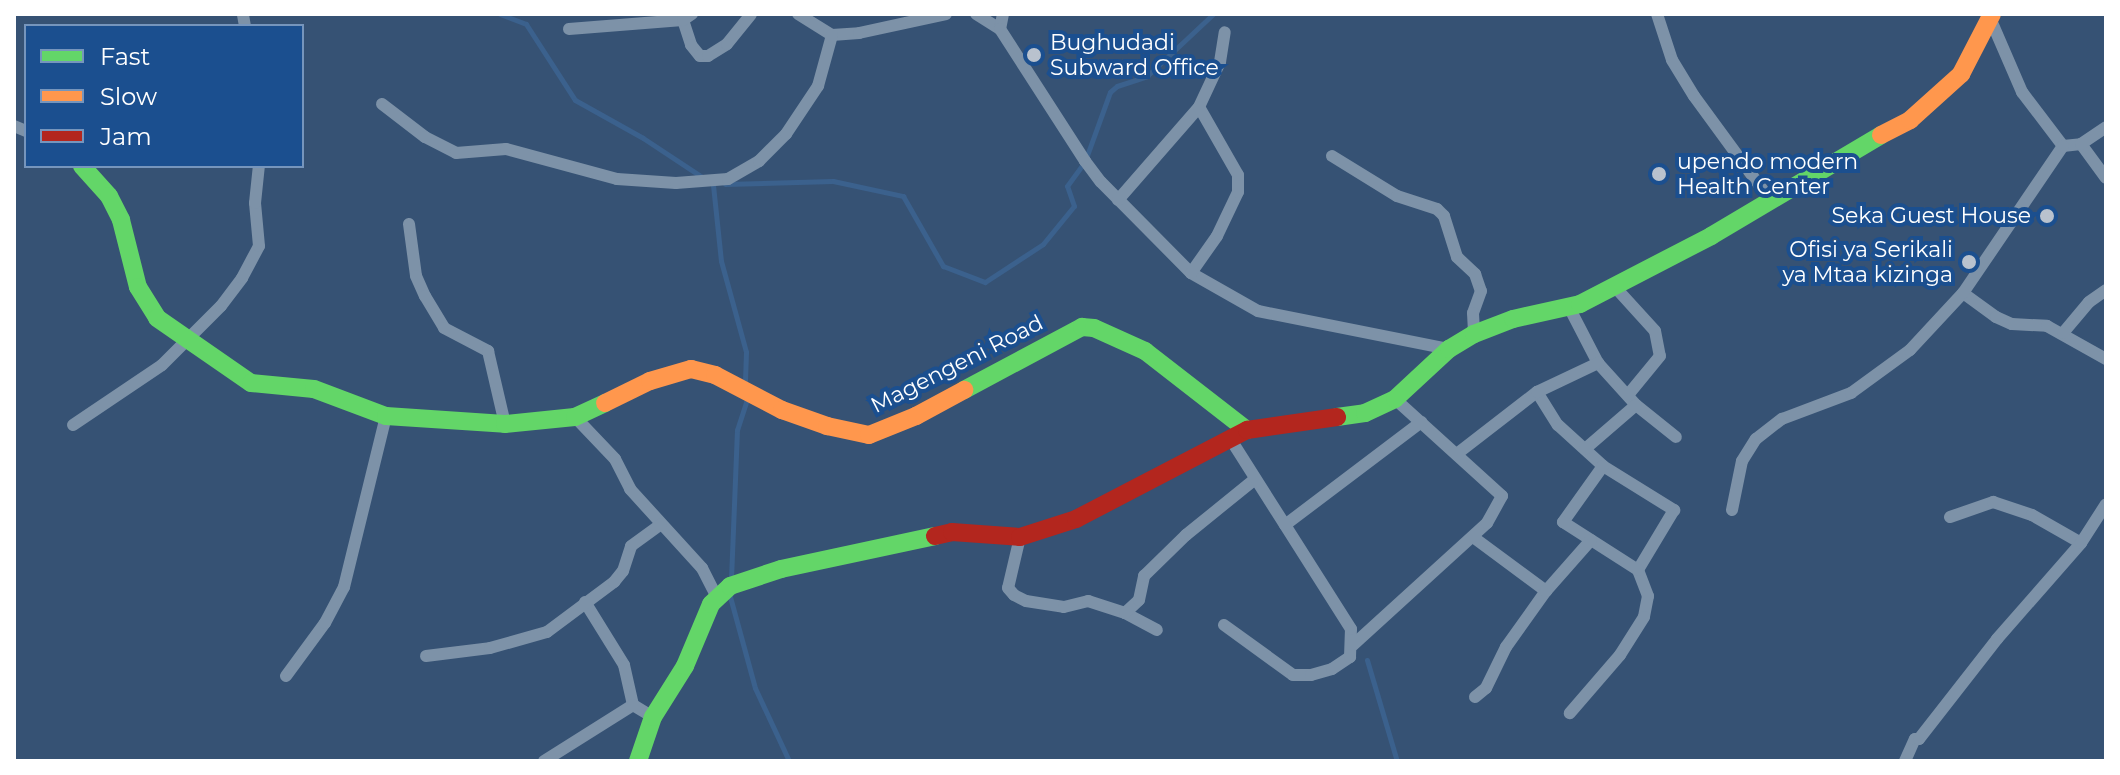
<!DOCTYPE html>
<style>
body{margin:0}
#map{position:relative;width:2120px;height:775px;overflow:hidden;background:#365274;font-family:Montserrat,sans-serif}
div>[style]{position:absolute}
.stream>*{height:5px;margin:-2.5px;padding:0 2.5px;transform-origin:2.5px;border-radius:2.5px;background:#3b618d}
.street>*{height:12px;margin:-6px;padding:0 6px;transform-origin:6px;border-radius:6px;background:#7d92a8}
.fast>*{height:18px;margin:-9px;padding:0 9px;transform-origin:9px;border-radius:9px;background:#63d668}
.slow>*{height:18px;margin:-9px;padding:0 9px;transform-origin:9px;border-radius:9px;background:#ff974d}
.jam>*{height:18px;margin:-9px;padding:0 9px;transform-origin:9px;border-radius:9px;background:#b3261e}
.dots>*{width:22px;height:22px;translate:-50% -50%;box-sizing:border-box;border:4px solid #1b4f8f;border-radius:50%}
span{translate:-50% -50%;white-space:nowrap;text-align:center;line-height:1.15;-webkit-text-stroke:8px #1b4f8f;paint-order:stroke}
.poi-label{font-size:22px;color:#fff}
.left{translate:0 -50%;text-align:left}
.right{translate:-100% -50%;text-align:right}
.street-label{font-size:22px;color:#fff}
.frame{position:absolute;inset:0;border:16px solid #fff;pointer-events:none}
.legend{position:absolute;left:24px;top:24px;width:280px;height:144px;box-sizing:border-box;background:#1b4f8f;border:2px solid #7695bc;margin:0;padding:10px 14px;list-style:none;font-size:24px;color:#fff}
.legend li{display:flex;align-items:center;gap:16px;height:40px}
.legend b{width:40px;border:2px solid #7695bc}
</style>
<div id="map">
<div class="stream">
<i style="left:500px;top:14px;width:28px;rotate:21deg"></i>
<i style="left:526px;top:24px;width:90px;rotate:57.2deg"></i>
<i style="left:575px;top:100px;width:78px;rotate:29.2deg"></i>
<i style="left:643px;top:138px;width:71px;rotate:33.5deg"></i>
<i style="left:725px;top:184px;width:108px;rotate:-1.6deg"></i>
<i style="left:833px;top:181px;width:72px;rotate:12.1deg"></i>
<i style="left:903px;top:196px;width:81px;rotate:60.3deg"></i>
<i style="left:943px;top:266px;width:45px;rotate:20.9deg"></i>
<i style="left:985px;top:282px;width:69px;rotate:-33.2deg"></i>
<i style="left:1043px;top:244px;width:49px;rotate:-50.8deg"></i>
<i style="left:1074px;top:206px;width:21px;rotate:-109deg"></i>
<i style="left:1067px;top:186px;width:31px;rotate:-54deg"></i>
<i style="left:1085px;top:161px;width:73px;rotate:-70.1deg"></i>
<i style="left:1110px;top:92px;width:9px;rotate:-41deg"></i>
<i style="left:1117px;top:86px;width:32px;rotate:-18deg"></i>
<i style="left:1147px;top:76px;width:91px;rotate:-43.2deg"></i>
<i style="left:713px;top:185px;width:76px;rotate:84deg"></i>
<i style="left:721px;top:261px;width:94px;rotate:74.6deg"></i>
<i style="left:746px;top:352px;width:36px;rotate:92deg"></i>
<i style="left:731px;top:579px;width:149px;rotate:-87.7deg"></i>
<i style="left:737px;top:430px;width:36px;rotate:-72deg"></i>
<i style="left:729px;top:593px;width:98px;rotate:74.7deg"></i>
<i style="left:755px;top:688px;width:81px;rotate:65deg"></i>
<i style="left:1367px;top:660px;width:105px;rotate:73.5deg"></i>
</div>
<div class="street">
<i style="left:798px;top:14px;width:40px;rotate:32deg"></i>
<i style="left:832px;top:35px;width:27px;rotate:-4deg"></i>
<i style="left:859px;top:33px;width:89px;rotate:-12.3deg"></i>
<i style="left:976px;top:14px;width:28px;rotate:32deg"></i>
<i style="left:1003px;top:14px;width:15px;rotate:101deg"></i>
<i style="left:1000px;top:29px;width:157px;rotate:57.2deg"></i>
<i style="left:1085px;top:161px;width:26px;rotate:53deg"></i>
<i style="left:1101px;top:182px;width:128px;rotate:45.3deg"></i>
<i style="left:1191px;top:273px;width:77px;rotate:29.6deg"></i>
<i style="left:1258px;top:311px;width:195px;rotate:11.3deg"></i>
<i style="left:1657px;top:14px;width:48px;rotate:71.9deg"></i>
<i style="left:1672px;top:60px;width:42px;rotate:58.6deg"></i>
<i style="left:1694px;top:96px;width:129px;rotate:53.8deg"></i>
<i style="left:243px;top:15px;width:11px;rotate:80deg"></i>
<i style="left:1990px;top:18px;width:81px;rotate:66.6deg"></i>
<i style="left:2022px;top:92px;width:68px;rotate:52.8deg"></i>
<i style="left:2063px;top:146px;width:18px;rotate:-6deg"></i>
<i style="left:2081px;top:144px;width:42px;rotate:53.7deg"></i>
<i style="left:683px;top:20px;width:26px;rotate:72deg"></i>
<i style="left:691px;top:45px;width:14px;rotate:51deg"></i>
<i style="left:700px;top:56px;width:8px"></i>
<i style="left:708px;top:56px;width:22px;rotate:-32deg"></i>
<i style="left:727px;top:44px;width:38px;rotate:-51deg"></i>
<i style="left:569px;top:29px;width:114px;rotate:-4.5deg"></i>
<i style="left:683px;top:20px;width:11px;rotate:-34deg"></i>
<i style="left:382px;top:104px;width:54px;rotate:37.5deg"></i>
<i style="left:425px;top:137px;width:35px;rotate:27deg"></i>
<i style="left:456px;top:153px;width:50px;rotate:-4.6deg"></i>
<i style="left:506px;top:149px;width:115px;rotate:15.1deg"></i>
<i style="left:617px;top:179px;width:59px;rotate:3.9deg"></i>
<i style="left:676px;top:183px;width:52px;rotate:-4.4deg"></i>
<i style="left:728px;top:179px;width:36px;rotate:-30deg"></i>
<i style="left:759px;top:161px;width:38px;rotate:-45deg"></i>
<i style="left:786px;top:134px;width:58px;rotate:-56.3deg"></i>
<i style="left:818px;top:86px;width:53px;rotate:-74.6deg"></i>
<i style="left:14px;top:126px;width:13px;rotate:23deg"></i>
<i style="left:2081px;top:144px;width:30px;rotate:-34deg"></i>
<i style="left:1332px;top:156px;width:76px;rotate:31.6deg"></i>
<i style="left:1397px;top:196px;width:42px;rotate:18deg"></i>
<i style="left:1437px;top:209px;width:10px;rotate:45deg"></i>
<i style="left:1444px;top:216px;width:43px;rotate:72.4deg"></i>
<i style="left:1457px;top:257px;width:25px;rotate:43deg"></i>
<i style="left:1475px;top:274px;width:18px;rotate:71deg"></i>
<i style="left:1481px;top:291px;width:23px;rotate:110deg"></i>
<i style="left:1473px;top:313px;width:21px;rotate:87deg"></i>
<i style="left:1118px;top:200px;width:123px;rotate:-48.9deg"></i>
<i style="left:1199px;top:107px;width:50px;rotate:-65deg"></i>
<i style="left:1220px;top:62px;width:30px;rotate:-81deg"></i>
<i style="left:409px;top:224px;width:52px;rotate:82.3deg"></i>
<i style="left:416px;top:276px;width:22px;rotate:66deg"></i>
<i style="left:425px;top:296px;width:37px;rotate:59deg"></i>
<i style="left:444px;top:328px;width:50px;rotate:27.6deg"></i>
<i style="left:488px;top:351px;width:75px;rotate:76.9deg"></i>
<i style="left:1191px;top:273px;width:45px;rotate:-54.9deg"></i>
<i style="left:1217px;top:236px;width:49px;rotate:-64.5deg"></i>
<i style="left:1238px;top:192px;width:17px;rotate:-90deg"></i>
<i style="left:1238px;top:175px;width:78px;rotate:-119.8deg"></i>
<i style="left:1615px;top:287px;width:59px;rotate:47.7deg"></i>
<i style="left:1655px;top:331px;width:25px;rotate:79deg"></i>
<i style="left:1660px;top:356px;width:50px;rotate:129.4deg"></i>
<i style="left:1963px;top:293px;width:41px;rotate:36deg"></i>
<i style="left:1996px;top:317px;width:17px;rotate:24deg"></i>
<i style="left:2012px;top:324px;width:35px;rotate:3deg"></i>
<i style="left:2047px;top:326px;width:68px;rotate:29.2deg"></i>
<i style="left:1570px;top:309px;width:61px;rotate:62.6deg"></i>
<i style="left:1598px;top:363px;width:57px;rotate:47.9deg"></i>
<i style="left:1636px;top:405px;width:51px;rotate:38.7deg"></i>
<i style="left:2063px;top:333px;width:40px;rotate:-50deg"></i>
<i style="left:2089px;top:302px;width:21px;rotate:-35deg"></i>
<i style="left:1537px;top:392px;width:39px;rotate:58deg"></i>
<i style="left:1558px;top:425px;width:61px;rotate:42.3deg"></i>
<i style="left:1603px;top:466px;width:84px;rotate:31.8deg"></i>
<i style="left:1674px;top:510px;width:70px;rotate:121deg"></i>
<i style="left:1638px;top:570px;width:28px;rotate:69deg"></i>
<i style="left:1648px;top:596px;width:21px;rotate:101deg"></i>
<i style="left:1644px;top:617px;width:45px;rotate:122.3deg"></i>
<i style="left:1620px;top:655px;width:77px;rotate:130.8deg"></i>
<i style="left:575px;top:417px;width:58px;rotate:46.4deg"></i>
<i style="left:615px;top:459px;width:34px;rotate:63deg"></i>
<i style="left:630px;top:489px;width:107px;rotate:47.7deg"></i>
<i style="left:702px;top:568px;width:31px;rotate:63deg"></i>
<i style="left:73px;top:425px;width:107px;rotate:-34deg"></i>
<i style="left:162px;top:365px;width:83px;rotate:-45deg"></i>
<i style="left:221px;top:306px;width:35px;rotate:-53deg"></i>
<i style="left:242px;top:278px;width:36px;rotate:-62deg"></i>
<i style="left:259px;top:246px;width:43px;rotate:-95.3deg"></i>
<i style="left:255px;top:203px;width:37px;rotate:-84deg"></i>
<i style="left:1585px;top:449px;width:67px;rotate:-40.8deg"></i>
<i style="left:1458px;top:453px;width:100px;rotate:-37.7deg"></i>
<i style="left:1537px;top:392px;width:68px;rotate:-25.4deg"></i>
<i style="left:1603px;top:466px;width:69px;rotate:125.5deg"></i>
<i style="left:1563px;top:522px;width:89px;rotate:32.6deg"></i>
<i style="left:1732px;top:510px;width:50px;rotate:-78.5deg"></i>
<i style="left:1742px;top:461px;width:26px;rotate:-58deg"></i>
<i style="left:1756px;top:439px;width:33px;rotate:-38deg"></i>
<i style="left:1782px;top:419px;width:74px;rotate:-20.6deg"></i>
<i style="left:1851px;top:393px;width:73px;rotate:-36.1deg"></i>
<i style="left:1910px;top:350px;width:78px;rotate:-47.1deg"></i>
<i style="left:1963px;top:293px;width:178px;rotate:-55.8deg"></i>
<i style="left:1950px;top:517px;width:46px;rotate:-19.2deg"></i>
<i style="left:1993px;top:502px;width:41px;rotate:18.4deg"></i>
<i style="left:2032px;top:515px;width:56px;rotate:29.7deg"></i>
<i style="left:1285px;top:525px;width:171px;rotate:-37.1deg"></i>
<i style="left:1020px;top:537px;width:52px;rotate:103.2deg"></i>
<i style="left:1008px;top:588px;width:9px;rotate:49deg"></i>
<i style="left:1014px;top:595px;width:13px;rotate:27deg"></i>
<i style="left:1026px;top:601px;width:38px;rotate:9deg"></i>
<i style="left:1064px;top:607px;width:25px;rotate:-14deg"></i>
<i style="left:1088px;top:601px;width:39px;rotate:18deg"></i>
<i style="left:1125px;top:613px;width:36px;rotate:28deg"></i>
<i style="left:1473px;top:537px;width:91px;rotate:36.5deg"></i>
<i style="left:585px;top:602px;width:74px;rotate:58.2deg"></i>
<i style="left:624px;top:665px;width:41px;rotate:77.3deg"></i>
<i style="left:1125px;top:613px;width:19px;rotate:-43deg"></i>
<i style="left:1139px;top:600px;width:25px;rotate:-78deg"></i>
<i style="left:1144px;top:576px;width:59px;rotate:-44.3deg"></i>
<i style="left:1186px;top:535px;width:87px;rotate:-39deg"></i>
<i style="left:1224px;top:625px;width:85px;rotate:35.9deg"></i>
<i style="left:1293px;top:675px;width:18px"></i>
<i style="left:1311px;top:675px;width:22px;rotate:-16deg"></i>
<i style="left:1332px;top:669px;width:22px;rotate:-34deg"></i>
<i style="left:1350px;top:657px;width:28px;rotate:-88deg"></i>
<i style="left:1351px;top:629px;width:227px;rotate:-122.4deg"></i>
<i style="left:1353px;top:645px;width:181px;rotate:-42.3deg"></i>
<i style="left:1487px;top:523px;width:31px;rotate:-61deg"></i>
<i style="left:1502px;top:496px;width:144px;rotate:-137.8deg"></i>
<i style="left:426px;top:656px;width:64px;rotate:-7.1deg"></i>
<i style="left:490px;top:648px;width:59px;rotate:-15.7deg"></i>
<i style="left:547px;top:632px;width:84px;rotate:-36.7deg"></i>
<i style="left:614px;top:582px;width:14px;rotate:-51deg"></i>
<i style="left:623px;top:571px;width:26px;rotate:-72deg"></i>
<i style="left:631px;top:546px;width:37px;rotate:-36deg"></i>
<i style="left:286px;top:676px;width:66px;rotate:-53.7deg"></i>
<i style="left:325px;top:623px;width:41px;rotate:-62.2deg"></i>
<i style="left:344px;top:587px;width:176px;rotate:-76.2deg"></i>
<i style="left:1475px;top:697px;width:14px;rotate:-39deg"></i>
<i style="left:1486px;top:688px;width:46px;rotate:-64deg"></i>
<i style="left:1506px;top:647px;width:69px;rotate:-54.5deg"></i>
<i style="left:1546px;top:591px;width:68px;rotate:-48.6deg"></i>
<i style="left:544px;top:761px;width:105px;rotate:-32.2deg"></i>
<i style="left:633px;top:705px;width:23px;rotate:31deg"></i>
<i style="left:1905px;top:761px;width:24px;rotate:-66deg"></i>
<i style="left:1915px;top:739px;width:4px"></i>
<i style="left:1919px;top:739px;width:127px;rotate:-52deg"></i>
<i style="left:1997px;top:639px;width:128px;rotate:-48.8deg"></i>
<i style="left:2081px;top:543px;width:46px;rotate:-57.3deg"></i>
</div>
<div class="fast">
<i style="left:82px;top:166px;width:40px;rotate:48deg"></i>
<i style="left:109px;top:196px;width:27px;rotate:63deg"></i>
<i style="left:121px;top:220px;width:69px;rotate:75.8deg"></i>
<i style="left:138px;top:287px;width:36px;rotate:58deg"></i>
<i style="left:157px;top:318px;width:114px;rotate:34.7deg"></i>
<i style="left:251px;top:383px;width:63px;rotate:5.4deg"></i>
<i style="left:314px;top:389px;width:77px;rotate:20.6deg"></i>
<i style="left:386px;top:416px;width:119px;rotate:3.8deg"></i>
<i style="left:505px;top:424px;width:70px;rotate:-5.7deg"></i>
<i style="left:575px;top:417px;width:33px;rotate:-25deg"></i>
<i style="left:964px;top:390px;width:134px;rotate:-28.1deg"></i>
<i style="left:1082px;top:327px;width:12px;rotate:5deg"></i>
<i style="left:1094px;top:328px;width:56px;rotate:24.3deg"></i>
<i style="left:1145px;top:351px;width:129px;rotate:37.8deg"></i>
<i style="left:1337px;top:417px;width:28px;rotate:-8deg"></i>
<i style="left:1365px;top:413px;width:33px;rotate:-25deg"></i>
<i style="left:1395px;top:399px;width:74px;rotate:-42.8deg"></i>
<i style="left:1449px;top:349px;width:29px;rotate:-31deg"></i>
<i style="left:1474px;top:334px;width:42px;rotate:-21deg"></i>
<i style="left:1513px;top:319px;width:69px;rotate:-12.6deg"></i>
<i style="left:1580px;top:304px;width:148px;rotate:-27.4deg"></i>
<i style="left:1711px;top:236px;width:198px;rotate:-30.7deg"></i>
<i style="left:638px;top:761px;width:46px;rotate:-71.2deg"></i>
<i style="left:653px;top:717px;width:60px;rotate:-57.9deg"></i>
<i style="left:685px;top:666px;width:67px;rotate:-67.2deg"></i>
<i style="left:711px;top:604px;width:26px;rotate:-43deg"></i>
<i style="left:730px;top:586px;width:54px;rotate:-18.4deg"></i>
<i style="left:781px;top:569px;width:157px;rotate:-12.1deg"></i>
</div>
<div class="slow">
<i style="left:1881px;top:135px;width:33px;rotate:-27deg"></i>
<i style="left:1910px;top:120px;width:69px;rotate:-42deg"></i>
<i style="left:1961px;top:74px;width:68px;rotate:-62.7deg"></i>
<i style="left:605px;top:403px;width:50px;rotate:-26.1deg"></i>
<i style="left:650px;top:381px;width:43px;rotate:-16.3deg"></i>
<i style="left:691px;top:369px;width:25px;rotate:14deg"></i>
<i style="left:715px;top:375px;width:76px;rotate:27.6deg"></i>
<i style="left:782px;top:410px;width:48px;rotate:19.6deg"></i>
<i style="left:827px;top:426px;width:43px;rotate:12.1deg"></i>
<i style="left:869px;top:435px;width:51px;rotate:-22deg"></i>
<i style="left:916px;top:416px;width:55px;rotate:-28.4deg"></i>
</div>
<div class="jam">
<i style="left:935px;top:536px;width:17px;rotate:-13deg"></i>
<i style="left:952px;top:532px;width:68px;rotate:4.2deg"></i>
<i style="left:1020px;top:537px;width:59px;rotate:-17.8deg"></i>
<i style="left:1076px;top:519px;width:193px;rotate:-27.5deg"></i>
<i style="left:1247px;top:430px;width:91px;rotate:-8.2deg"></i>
</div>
<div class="dots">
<i style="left:1034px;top:55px;background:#b9c2ce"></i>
<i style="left:1659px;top:174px;background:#b9c2ce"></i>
<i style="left:2047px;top:216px;background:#b9c2ce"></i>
<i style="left:1969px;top:262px;background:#b9c2ce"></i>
</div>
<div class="poi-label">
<span class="left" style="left:1050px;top:55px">Bughudadi<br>Subward Office</span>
<span class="left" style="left:1677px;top:174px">upendo modern<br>Health Center</span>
<span class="right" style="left:2031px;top:216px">Seka Guest House</span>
<span class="right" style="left:1953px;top:262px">Ofisi ya Serikali<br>ya Mtaa kizinga</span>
</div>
<div class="street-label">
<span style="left:957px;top:364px;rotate:-27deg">Magengeni Road</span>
</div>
<div class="frame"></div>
<ul class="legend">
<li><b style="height:10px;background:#63d668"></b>Fast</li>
<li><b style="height:10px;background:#ff974d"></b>Slow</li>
<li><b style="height:10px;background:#b3261e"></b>Jam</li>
</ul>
</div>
